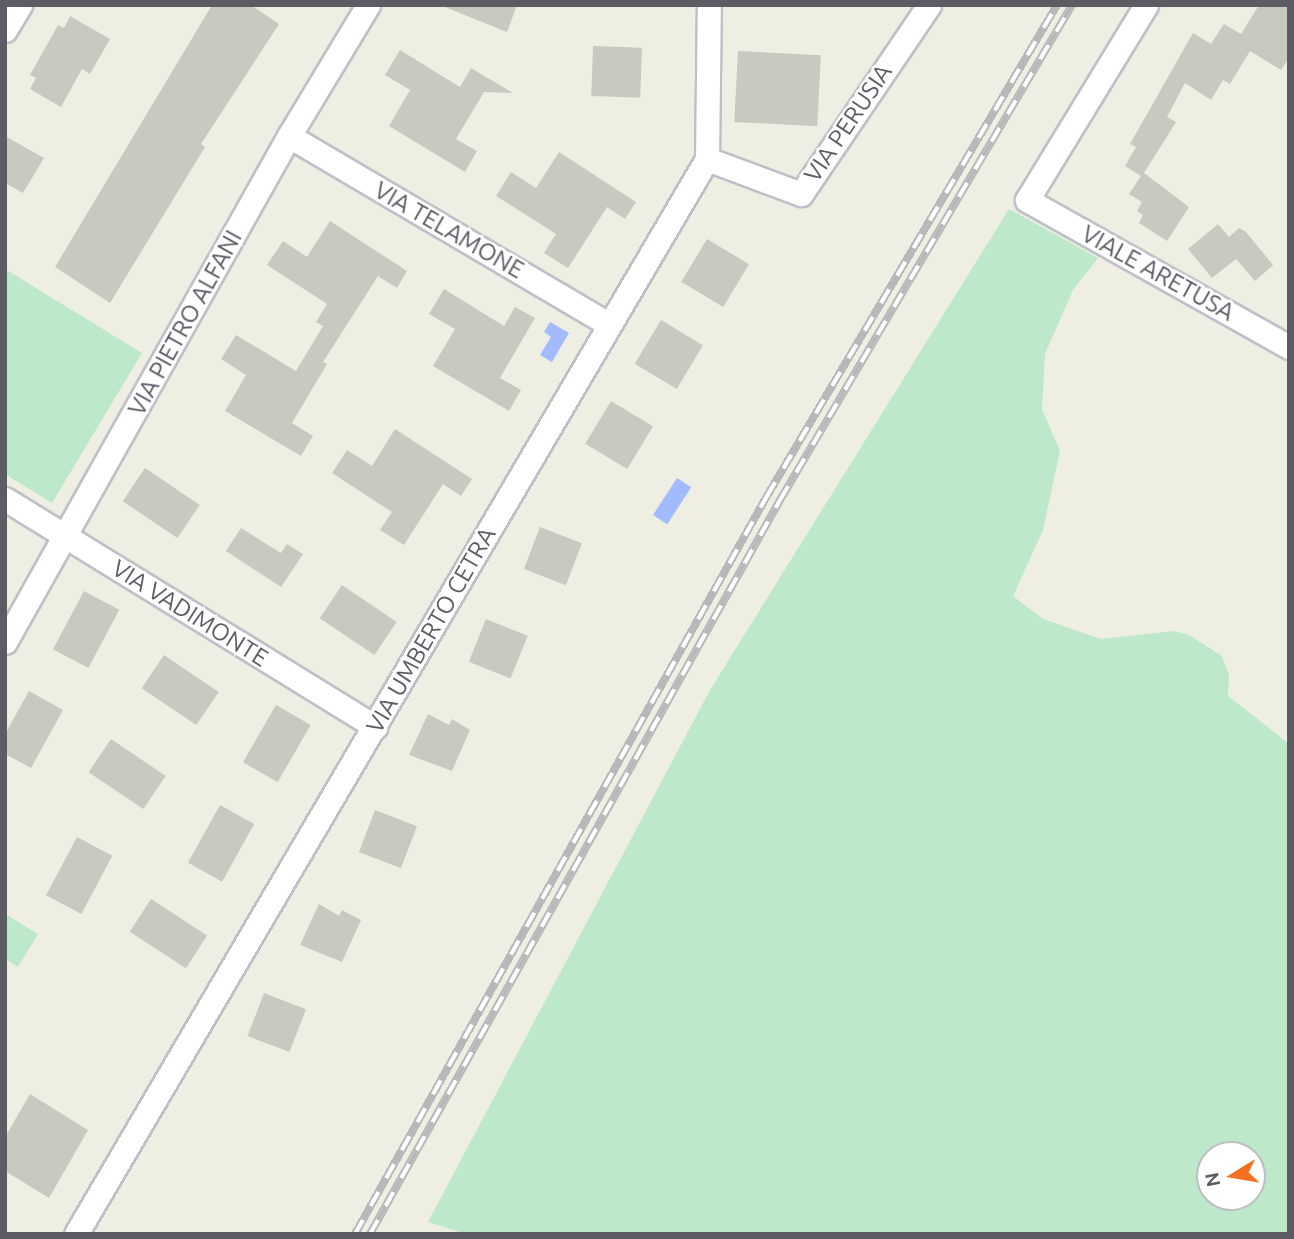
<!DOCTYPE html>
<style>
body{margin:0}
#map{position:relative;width:1294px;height:1239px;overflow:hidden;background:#eeefe2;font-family:Ubuntu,sans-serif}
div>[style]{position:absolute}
.green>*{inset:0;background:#bde8ca}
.water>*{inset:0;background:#a2bbff;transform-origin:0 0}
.building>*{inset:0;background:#cac9bf;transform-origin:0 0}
.roads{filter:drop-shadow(2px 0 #bfc0c7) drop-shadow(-2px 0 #bfc0c7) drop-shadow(0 2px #bfc0c7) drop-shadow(0 -2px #bfc0c7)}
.minor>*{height:23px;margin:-11.5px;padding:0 11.5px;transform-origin:11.5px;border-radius:11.5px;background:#fff}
.rail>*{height:8px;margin-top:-4px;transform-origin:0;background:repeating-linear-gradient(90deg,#fff 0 16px,#b8b8b9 0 32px);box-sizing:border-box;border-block:2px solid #b8b8b9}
span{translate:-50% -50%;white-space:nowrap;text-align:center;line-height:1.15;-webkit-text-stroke:5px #fff;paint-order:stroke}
.street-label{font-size:24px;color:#5b5c64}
.frame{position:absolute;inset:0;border:7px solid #5b5c64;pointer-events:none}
.north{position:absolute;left:1196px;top:1141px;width:70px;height:70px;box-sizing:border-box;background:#fff;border:2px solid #bdbec1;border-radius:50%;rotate:259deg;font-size:19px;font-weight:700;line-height:28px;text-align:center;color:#5b5c64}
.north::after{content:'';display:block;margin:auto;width:24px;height:32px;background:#f47124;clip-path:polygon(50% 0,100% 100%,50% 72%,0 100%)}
</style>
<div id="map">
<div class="green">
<i style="clip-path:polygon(evenodd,1009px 209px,1098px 258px,1073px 290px,1045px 354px,1042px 409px,1060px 451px,1043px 530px,1013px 596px,1043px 619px,1101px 639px,1174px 631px,1189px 635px,1222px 656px,1229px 675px,1228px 696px,1289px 744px,1289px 1234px,466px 1234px,428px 1222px,710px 690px,1009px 209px,1210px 1155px,1252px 1155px,1252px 1197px,1210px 1197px,1210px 1155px)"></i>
<i style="clip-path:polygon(5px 269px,142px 353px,52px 503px,5px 474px)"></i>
<i style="clip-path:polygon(5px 914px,38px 934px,18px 967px,5px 959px)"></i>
</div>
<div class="water">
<i style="clip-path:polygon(550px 322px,569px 333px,552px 362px,540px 355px,551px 337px,544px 332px)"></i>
<i style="left:677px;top:478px;width:17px;height:44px;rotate:33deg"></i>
</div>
<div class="building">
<i style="clip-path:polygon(212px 5px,251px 5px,279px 24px,201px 144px,205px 147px,110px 303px,55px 267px)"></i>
<i style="clip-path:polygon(440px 5px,517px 5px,507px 32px)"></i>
<i style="clip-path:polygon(1259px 5px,1289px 5px,1289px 58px,1281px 70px,1250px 51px,1230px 84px,1223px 80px,1211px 100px,1185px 83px,1167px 117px,1176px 122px,1144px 173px,1189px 207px,1167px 241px,1139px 223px,1143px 215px,1137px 211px,1142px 202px,1129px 194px,1141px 176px,1125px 166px,1136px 147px,1130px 144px,1193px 33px,1211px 44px,1224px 24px,1241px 34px)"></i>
<i style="clip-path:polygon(70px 16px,110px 39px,90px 74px,82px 69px,61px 107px,30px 89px,36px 78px,30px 75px,58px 25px,64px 28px)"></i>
<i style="left:593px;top:46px;width:49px;height:50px;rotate:2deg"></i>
<i style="clip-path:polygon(400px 50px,460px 87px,471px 68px,513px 93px,484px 92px,456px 139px,477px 151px,465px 172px,389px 126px,410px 90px,385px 75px)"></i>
<i style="left:738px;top:51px;width:83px;height:71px;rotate:3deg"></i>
<i style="clip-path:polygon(5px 136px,44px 158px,23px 193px,5px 183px)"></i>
<i style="clip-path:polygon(559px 152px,636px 202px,625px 219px,607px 207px,568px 268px,544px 253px,556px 234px,496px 196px,511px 172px,536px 188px)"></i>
<i style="clip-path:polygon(330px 221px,407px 271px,397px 288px,378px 276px,323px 362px,327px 364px,292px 423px,313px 436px,301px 456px,225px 411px,246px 375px,221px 359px,236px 335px,296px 371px,323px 326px,316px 322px,327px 304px,267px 265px,283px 241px,307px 257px)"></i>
<i style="clip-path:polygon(1218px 224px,1229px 237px,1239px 228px,1246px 232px,1273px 265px,1255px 281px,1236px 259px,1212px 278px,1188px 249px)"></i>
<i style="left:707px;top:239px;width:49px;height:50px;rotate:31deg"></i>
<i style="clip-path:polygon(444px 289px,504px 326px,515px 307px,535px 318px,500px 378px,521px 390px,509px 411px,433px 366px,455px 329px,429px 314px)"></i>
<i style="left:661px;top:320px;width:49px;height:51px;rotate:31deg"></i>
<i style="left:611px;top:401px;width:49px;height:50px;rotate:31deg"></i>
<i style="clip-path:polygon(395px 429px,472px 479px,461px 496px,443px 484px,404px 545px,380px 530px,392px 512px,332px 473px,347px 450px,372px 466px)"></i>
<i style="left:145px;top:468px;width:66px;height:40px;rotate:34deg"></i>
<i style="left:540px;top:527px;width:45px;height:45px;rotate:21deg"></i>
<i style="clip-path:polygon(241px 528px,281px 553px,287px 544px,303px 554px,281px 587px,226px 551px)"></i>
<i style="left:342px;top:585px;width:66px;height:40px;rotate:34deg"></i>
<i style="left:84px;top:591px;width:40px;height:66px;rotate:28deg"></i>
<i style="left:486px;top:619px;width:45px;height:46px;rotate:22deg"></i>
<i style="left:164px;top:655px;width:66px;height:40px;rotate:34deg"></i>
<i style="clip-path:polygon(29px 691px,63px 710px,31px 768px,5px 754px,5px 734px)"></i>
<i style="left:276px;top:705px;width:40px;height:66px;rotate:30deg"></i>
<i style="clip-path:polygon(428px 714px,449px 725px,452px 719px,470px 730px,452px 771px,409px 755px)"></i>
<i style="left:111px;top:739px;width:66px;height:40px;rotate:34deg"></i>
<i style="left:220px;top:805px;width:39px;height:66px;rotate:29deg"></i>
<i style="left:375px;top:810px;width:45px;height:45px;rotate:21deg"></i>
<i style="left:77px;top:837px;width:40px;height:66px;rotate:28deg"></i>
<i style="left:151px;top:899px;width:67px;height:39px;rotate:33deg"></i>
<i style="clip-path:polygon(319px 904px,339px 916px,342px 910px,361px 920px,342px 962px,300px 945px)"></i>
<i style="left:264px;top:993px;width:45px;height:46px;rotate:21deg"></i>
<i style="clip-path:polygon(30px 1094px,88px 1130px,49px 1198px,5px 1171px,5px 1137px)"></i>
</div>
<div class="roads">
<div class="minor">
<i style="left:1146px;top:5px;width:228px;rotate:121.4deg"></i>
<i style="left:1027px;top:200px;width:300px;rotate:29.3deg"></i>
<i style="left:5px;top:30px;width:29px;rotate:-59deg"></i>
<i style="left:289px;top:136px;width:370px;rotate:30.5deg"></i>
<i style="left:707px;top:159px;width:100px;rotate:20.4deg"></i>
<i style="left:801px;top:194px;width:228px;rotate:-55.9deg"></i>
<i style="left:5px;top:499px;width:435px;rotate:31.6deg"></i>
<i style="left:5px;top:642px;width:580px;rotate:-60.7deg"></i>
<i style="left:289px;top:136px;width:153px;rotate:-58.9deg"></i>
<i style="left:76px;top:1234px;width:1247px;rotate:-59.59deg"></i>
<i style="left:707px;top:159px;width:154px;rotate:-89.3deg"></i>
</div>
</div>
<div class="rail">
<i style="left:355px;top:1234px;width:845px;rotate:-60.83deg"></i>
<i style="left:767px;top:496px;width:570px;rotate:-59.43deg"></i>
<i style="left:370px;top:1234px;width:841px;rotate:-60.81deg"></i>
<i style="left:780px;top:500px;width:575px;rotate:-59.46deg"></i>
</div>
<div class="street-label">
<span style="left:848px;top:123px;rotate:-56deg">VIA PERUSIA</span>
<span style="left:449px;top:230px;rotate:30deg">VIA TELAMONE</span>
<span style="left:1158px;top:273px;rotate:29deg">VIALE ARETUSA</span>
<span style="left:185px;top:323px;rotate:-61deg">VIA PIETRO ALFANI</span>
<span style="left:190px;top:613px;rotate:32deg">VIA VADIMONTE</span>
<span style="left:431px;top:630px;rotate:-60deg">VIA UMBERTO CETRA</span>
</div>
<div class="frame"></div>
<div class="north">N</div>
</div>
